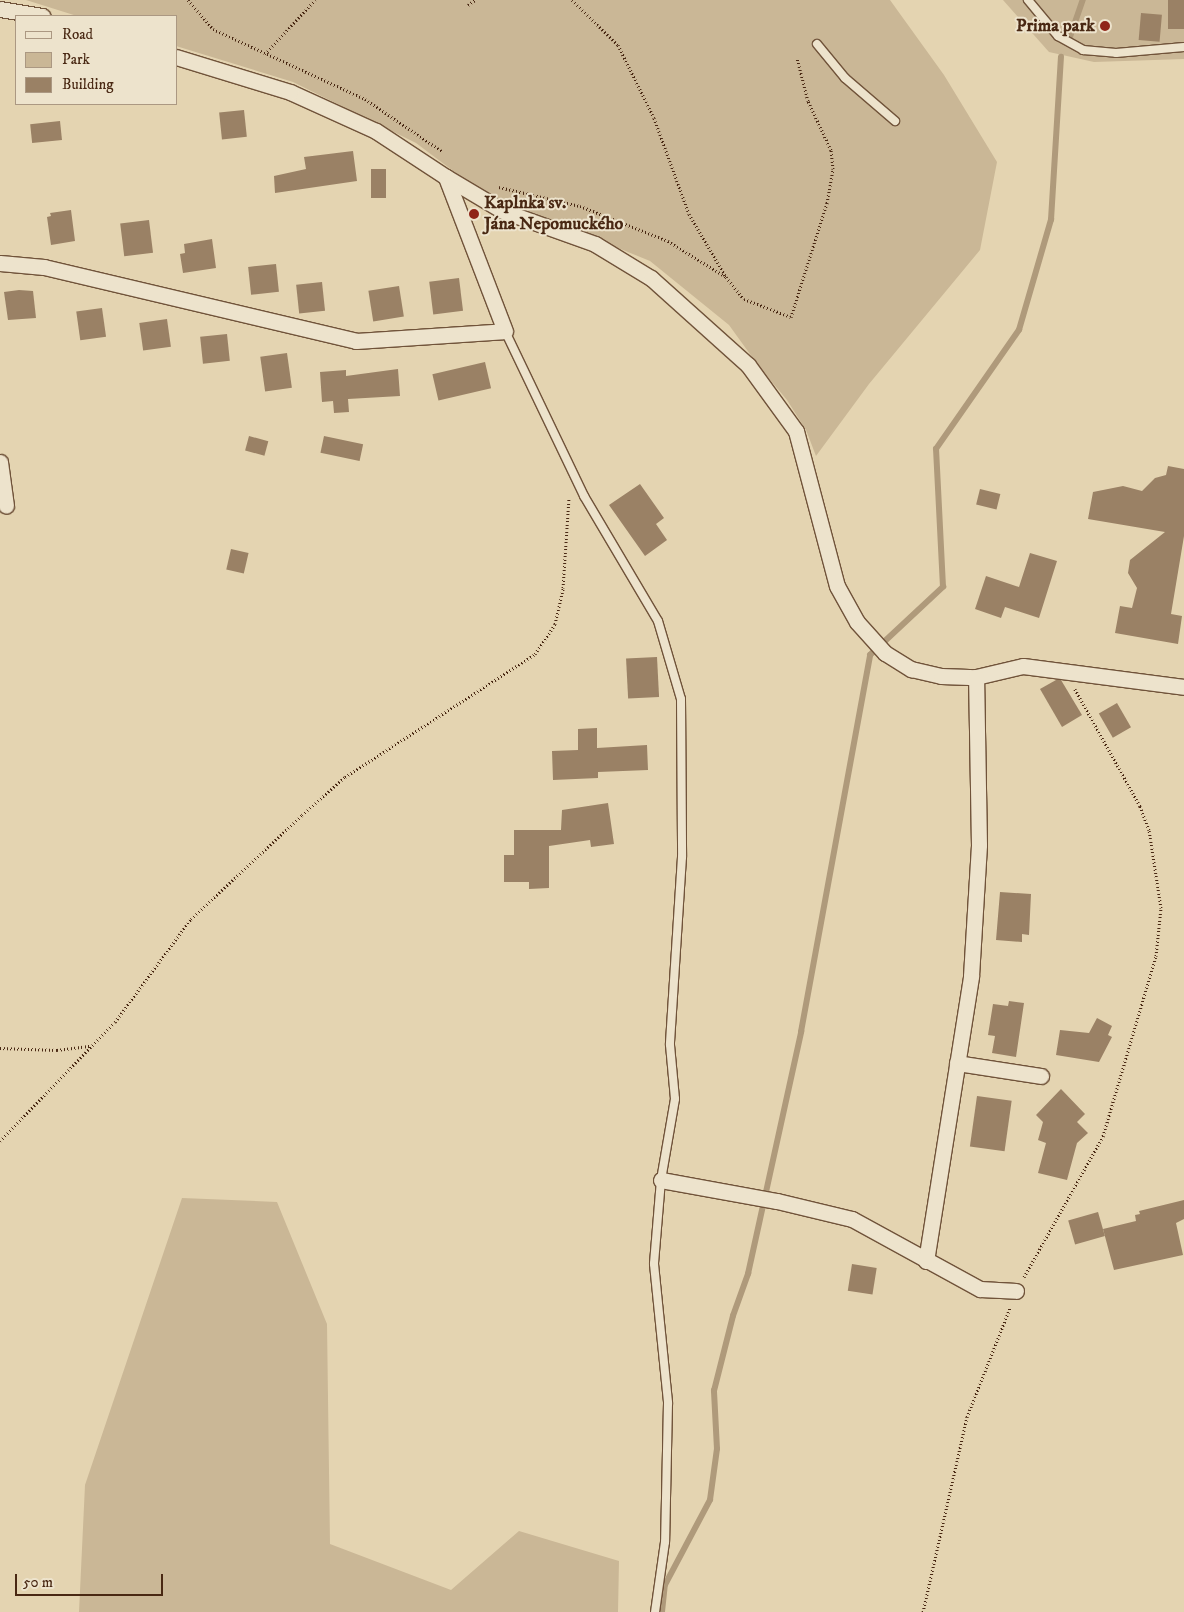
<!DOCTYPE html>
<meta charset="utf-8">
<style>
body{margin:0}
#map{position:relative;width:1184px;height:1612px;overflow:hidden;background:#e4d4b1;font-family:"IM FELL DW Pica",serif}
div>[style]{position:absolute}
.green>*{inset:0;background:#cab796}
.stream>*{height:5.5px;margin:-2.75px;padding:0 2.75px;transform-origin:2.75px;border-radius:2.75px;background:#af9a7b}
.building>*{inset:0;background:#9a8165;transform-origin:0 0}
.path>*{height:3px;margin-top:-1.5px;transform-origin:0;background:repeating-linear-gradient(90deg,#492813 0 1px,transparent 0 3.5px)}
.roads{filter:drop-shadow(1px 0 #70533a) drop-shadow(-1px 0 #70533a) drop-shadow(0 1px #70533a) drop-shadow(0 -1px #70533a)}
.lane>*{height:8px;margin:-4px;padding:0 4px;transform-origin:4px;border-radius:4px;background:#ede3cc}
.street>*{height:15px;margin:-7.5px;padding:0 7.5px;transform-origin:7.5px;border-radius:7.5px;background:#ede3cc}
.dots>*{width:14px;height:14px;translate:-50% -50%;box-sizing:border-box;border:2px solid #ede3cc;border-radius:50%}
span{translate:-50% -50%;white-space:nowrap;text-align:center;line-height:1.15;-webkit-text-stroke:4px #ede3cc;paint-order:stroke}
.poi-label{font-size:18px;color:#492813;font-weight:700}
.right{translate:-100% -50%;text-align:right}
.left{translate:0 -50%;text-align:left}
.legend{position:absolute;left:15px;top:15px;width:162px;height:90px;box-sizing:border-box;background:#ede3cc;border:1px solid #ab9882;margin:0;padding:6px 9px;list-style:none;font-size:15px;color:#492813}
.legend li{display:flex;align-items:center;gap:10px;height:25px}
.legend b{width:25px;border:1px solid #ab9882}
.scale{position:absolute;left:15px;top:1574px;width:148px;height:22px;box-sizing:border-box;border:2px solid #492813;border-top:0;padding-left:6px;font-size:15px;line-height:18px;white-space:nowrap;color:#492813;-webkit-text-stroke:4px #ede3cc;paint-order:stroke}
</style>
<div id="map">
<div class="green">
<i style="clip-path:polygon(26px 0,890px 0,944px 75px,997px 162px,980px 250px,869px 384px,816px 456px,806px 430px,787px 400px,760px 368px,729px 325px,650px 261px,503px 201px,468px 182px,416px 143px,293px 82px,176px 46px,176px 16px,77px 16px)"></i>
<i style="clip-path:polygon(1003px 0,1184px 0,1184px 59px,1094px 62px,1049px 52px)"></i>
<i style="clip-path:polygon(182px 1198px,277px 1202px,327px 1324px,330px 1544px,451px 1590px,519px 1531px,619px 1561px,618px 1612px,79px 1612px,85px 1485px)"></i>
</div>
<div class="stream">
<i style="left:1070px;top:37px;width:39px;rotate:-71deg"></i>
<i style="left:662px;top:1612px;width:27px;rotate:-84deg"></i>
<i style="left:665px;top:1585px;width:96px;rotate:-62.1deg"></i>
<i style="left:710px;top:1500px;width:51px;rotate:-82.2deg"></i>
<i style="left:717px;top:1449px;width:58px;rotate:-93deg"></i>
<i style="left:714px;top:1391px;width:77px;rotate:-75.8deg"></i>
<i style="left:733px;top:1316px;width:45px;rotate:-70.3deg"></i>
<i style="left:748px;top:1274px;width:248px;rotate:-77.6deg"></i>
<i style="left:801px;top:1032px;width:383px;rotate:-79.6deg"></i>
<i style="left:870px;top:655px;width:100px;rotate:-43deg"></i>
<i style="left:943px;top:587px;width:138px;rotate:-92.9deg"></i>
<i style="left:936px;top:449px;width:145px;rotate:-55.1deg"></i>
<i style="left:1019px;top:330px;width:115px;rotate:-73.8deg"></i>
<i style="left:1051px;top:220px;width:163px;rotate:-86.5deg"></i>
</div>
<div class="building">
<i style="left:1168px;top:0;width:16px;height:29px"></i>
<i style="left:1141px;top:13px;width:21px;height:27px;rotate:5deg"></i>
<i style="left:244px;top:110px;width:27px;height:25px;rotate:84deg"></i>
<i style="left:60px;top:121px;width:19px;height:30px;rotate:84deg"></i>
<i style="clip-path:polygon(353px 151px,357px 181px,275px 193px,274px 176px,306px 169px,304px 157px)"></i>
<i style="left:371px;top:169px;width:15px;height:29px"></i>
<i style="clip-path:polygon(71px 210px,75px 241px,51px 245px,47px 217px,51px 216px,50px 213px)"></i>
<i style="left:149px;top:220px;width:33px;height:29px;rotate:83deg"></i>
<i style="clip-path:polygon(212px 239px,216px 268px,183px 273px,180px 254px,185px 253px,184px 244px)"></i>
<i style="left:276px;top:264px;width:28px;height:28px;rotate:84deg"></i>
<i style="left:459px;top:278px;width:33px;height:30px;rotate:83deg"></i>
<i style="left:322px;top:282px;width:29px;height:26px;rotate:84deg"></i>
<i style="left:399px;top:286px;width:31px;height:31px;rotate:81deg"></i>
<i style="clip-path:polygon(19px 290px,33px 291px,36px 318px,8px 320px,4px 292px)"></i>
<i style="left:102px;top:308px;width:29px;height:26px;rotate:82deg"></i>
<i style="left:167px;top:319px;width:28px;height:28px;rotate:82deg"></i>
<i style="left:227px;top:334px;width:27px;height:27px;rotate:84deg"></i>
<i style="left:287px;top:353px;width:35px;height:27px;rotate:82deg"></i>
<i style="left:485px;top:362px;width:27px;height:54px;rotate:77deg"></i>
<i style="clip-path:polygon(398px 369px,400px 396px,348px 399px,349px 412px,334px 413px,333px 401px,322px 402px,320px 372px,346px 370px,346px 376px)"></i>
<i style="left:249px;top:436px;width:20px;height:15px;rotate:15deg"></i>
<i style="left:324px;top:436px;width:40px;height:17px;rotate:12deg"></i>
<i style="clip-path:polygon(1168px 466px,1184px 469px,1184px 536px,1171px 614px,1182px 616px,1178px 644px,1115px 633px,1120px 606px,1132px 608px,1137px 588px,1128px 573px,1130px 560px,1165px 532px,1088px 519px,1093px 492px,1123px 486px,1142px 491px,1155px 478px,1166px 475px)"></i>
<i style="clip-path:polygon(640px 484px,664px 518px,656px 524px,667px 540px,645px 556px,609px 505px)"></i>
<i style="left:980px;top:489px;width:21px;height:16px;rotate:14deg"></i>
<i style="left:231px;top:549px;width:18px;height:21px;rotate:13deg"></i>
<i style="clip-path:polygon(1030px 553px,1057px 561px,1039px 618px,1005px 607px,1001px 618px,975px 609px,986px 576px,1019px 587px)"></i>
<i style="left:657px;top:657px;width:40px;height:31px;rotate:87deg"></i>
<i style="clip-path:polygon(1056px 680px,1061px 680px,1082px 715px,1062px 727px,1040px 689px)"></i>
<i style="left:1117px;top:703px;width:28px;height:21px;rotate:60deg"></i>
<i style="clip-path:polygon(597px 728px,597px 748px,647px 745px,648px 770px,598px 772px,598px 778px,553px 780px,552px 751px,578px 750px,578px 729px)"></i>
<i style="clip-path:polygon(608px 803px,614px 844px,591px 847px,590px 840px,549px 846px,549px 888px,529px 889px,529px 882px,504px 882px,504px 855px,514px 855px,514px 830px,561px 830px,562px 810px)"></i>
<i style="clip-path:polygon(1000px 892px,1031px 894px,1029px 935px,1022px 934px,1022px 942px,996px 940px)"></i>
<i style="clip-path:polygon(1009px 1001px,1024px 1003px,1016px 1057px,992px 1053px,995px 1036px,988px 1035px,993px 1004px,1008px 1006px)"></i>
<i style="clip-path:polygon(1097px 1018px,1112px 1026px,1108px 1035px,1112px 1037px,1099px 1062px,1056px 1055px,1060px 1030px,1089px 1033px)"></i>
<i style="clip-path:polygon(1061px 1089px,1085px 1114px,1077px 1122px,1088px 1133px,1077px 1143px,1067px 1180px,1038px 1173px,1046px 1143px,1038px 1140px,1043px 1122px,1036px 1115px)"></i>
<i style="left:977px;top:1096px;width:35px;height:51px;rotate:8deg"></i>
<i style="clip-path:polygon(1184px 1200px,1184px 1219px,1176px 1223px,1183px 1255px,1114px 1270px,1103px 1229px,1136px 1221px,1135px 1215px,1140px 1214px,1139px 1211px)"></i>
<i style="left:1098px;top:1212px;width:25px;height:31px;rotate:74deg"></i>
<i style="left:852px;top:1264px;width:25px;height:27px;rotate:9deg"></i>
</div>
<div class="path">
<i style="left:188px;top:0;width:38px;rotate:49deg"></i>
<i style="left:213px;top:29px;width:167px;rotate:24.7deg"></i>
<i style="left:365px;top:99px;width:94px;rotate:34.2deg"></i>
<i style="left:572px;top:0;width:64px;rotate:44.4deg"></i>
<i style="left:618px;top:45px;width:81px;rotate:63.7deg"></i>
<i style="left:654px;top:118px;width:102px;rotate:70deg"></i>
<i style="left:689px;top:214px;width:73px;rotate:59.6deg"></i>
<i style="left:726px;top:277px;width:28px;rotate:51deg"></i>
<i style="left:744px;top:299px;width:50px;rotate:21deg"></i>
<i style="left:791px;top:317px;width:120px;rotate:-72.5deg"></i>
<i style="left:827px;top:203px;width:35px;rotate:-80deg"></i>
<i style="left:833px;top:169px;width:19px;rotate:-96deg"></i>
<i style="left:831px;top:150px;width:54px;rotate:-115.1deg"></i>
<i style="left:808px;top:101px;width:44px;rotate:-104.3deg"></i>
<i style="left:468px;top:5px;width:9px;rotate:-36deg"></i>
<i style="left:265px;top:54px;width:74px;rotate:-47.2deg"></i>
<i style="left:499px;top:187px;width:83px;rotate:13.2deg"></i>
<i style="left:580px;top:206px;width:95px;rotate:21.7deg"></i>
<i style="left:668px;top:241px;width:68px;rotate:31.8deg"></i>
<i style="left:0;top:1048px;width:57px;rotate:2deg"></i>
<i style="left:57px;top:1050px;width:34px;rotate:-7deg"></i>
<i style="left:0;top:1141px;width:165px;rotate:-46deg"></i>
<i style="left:115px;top:1022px;width:128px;rotate:-53.6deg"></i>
<i style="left:191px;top:919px;width:152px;rotate:-43.1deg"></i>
<i style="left:302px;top:815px;width:57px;rotate:-41.5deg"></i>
<i style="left:345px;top:777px;width:226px;rotate:-32.9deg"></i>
<i style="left:535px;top:654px;width:36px;rotate:-56deg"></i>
<i style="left:555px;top:624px;width:37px;rotate:-77deg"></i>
<i style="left:563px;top:588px;width:90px;rotate:-86.2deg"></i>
<i style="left:1024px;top:1277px;width:162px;rotate:-60.7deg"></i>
<i style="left:1103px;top:1136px;width:188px;rotate:-73.6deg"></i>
<i style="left:1156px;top:956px;width:48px;rotate:-84.1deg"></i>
<i style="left:1161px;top:908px;width:79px;rotate:-98.7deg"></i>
<i style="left:1149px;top:830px;width:26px;rotate:-111deg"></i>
<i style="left:1140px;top:806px;width:134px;rotate:-119.1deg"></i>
<i style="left:923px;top:1612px;width:200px;rotate:-77.3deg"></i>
<i style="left:967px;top:1417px;width:117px;rotate:-68.5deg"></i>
</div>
<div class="roads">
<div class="lane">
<i style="left:1028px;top:0;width:47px;rotate:50.2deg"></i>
<i style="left:1058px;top:36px;width:29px;rotate:29deg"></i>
<i style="left:1083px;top:50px;width:33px;rotate:5deg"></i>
<i style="left:1116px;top:53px;width:68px;rotate:-5deg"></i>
<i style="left:817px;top:44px;width:44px;rotate:50.5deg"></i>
<i style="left:845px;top:78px;width:66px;rotate:40.7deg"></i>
<i style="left:505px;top:331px;width:183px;rotate:64.4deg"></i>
<i style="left:584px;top:496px;width:145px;rotate:59.4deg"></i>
<i style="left:658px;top:621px;width:81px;rotate:73.6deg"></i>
<i style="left:681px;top:699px;width:158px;rotate:89.6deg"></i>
<i style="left:682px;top:857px;width:188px;rotate:93.7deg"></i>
<i style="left:670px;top:1045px;width:54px;rotate:84.7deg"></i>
<i style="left:675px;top:1099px;width:82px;rotate:99.8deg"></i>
<i style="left:661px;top:1180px;width:84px;rotate:94.8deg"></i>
<i style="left:654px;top:1264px;width:140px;rotate:84.2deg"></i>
<i style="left:668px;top:1403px;width:139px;rotate:91.2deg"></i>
<i style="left:665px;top:1542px;width:71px;rotate:98.1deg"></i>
</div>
<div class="street">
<i style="left:0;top:9px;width:43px;rotate:9.5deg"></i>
<i style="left:446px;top:177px;width:66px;rotate:30.8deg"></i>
<i style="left:503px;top:211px;width:98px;rotate:19.7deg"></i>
<i style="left:595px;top:244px;width:66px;rotate:31.3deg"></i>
<i style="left:651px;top:278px;width:130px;rotate:41.9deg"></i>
<i style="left:748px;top:365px;width:82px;rotate:54deg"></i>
<i style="left:796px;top:431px;width:160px;rotate:75.2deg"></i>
<i style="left:837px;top:586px;width:41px;rotate:60.9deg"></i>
<i style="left:857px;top:622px;width:42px;rotate:47.9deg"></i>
<i style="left:885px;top:653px;width:31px;rotate:32deg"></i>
<i style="left:911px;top:669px;width:31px;rotate:13deg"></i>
<i style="left:941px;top:676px;width:35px;rotate:2deg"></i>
<i style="left:976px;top:677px;width:48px;rotate:-13.2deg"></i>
<i style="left:1023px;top:666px;width:162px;rotate:7.4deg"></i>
<i style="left:0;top:263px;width:44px;rotate:5.2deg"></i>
<i style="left:44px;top:267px;width:321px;rotate:13.3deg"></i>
<i style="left:356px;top:341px;width:149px;rotate:-3.8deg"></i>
<i style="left:505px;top:331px;width:165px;rotate:-111deg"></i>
<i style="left:446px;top:177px;width:84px;rotate:-146.7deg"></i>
<i style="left:376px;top:131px;width:94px;rotate:-155.6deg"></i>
<i style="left:290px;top:92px;width:119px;rotate:-162.9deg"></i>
<i style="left:0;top:462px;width:44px;rotate:82.2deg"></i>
<i style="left:957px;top:1063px;width:85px;rotate:8.8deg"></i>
<i style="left:661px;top:1180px;width:118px;rotate:10.3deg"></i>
<i style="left:777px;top:1201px;width:77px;rotate:13.5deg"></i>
<i style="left:852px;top:1219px;width:146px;rotate:28.7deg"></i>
<i style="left:980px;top:1289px;width:36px;rotate:3deg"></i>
<i style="left:926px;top:1261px;width:289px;rotate:-81deg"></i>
<i style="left:971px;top:976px;width:131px;rotate:-86.5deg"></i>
<i style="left:979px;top:845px;width:168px;rotate:-91deg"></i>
</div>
</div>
<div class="dots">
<i style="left:1105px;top:26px;background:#8f2418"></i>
<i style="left:474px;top:214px;background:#8f2418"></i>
</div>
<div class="poi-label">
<span class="right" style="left:1095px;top:26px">Prima park</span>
<span class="left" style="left:484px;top:214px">Kaplnka sv.<br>Jána Nepomuckého</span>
</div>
<ul class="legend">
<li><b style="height:6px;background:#ede3cc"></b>Road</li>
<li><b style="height:14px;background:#cab796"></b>Park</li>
<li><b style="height:14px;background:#9a8165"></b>Building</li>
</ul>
<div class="scale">50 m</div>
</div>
